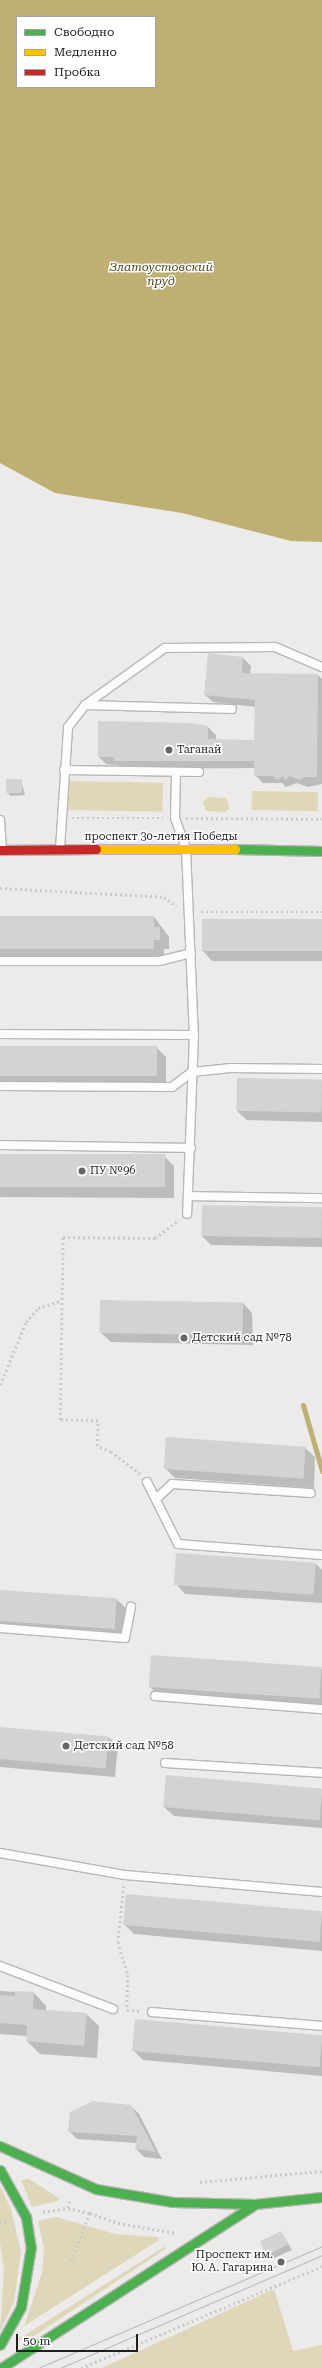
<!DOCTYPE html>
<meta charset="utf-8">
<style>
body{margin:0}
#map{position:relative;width:322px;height:2368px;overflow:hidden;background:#ecebea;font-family:"Roboto Serif",serif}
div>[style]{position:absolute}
.green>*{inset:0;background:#dfd7ba;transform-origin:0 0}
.water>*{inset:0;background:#beb072}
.shadow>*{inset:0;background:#0003}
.stream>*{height:5px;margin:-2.5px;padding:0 2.5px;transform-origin:2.5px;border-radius:2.5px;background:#beb072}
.building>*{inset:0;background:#d4d3d2;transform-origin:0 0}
.path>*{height:2.5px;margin-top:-1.25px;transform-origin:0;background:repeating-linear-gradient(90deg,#cacac9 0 2px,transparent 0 5px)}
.roads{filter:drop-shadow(1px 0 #b8b7b6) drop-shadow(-1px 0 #b8b7b6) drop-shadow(0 1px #b8b7b6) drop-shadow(0 -1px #b8b7b6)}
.lane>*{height:8px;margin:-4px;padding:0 4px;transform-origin:4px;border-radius:4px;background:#fcfcfc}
.fast>*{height:9px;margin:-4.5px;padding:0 4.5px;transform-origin:4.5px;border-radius:4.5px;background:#4caf50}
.slow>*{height:9px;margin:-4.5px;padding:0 4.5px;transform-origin:4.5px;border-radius:4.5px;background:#ffc107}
.jam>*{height:9px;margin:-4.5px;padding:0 4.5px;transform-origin:4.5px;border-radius:4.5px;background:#c62828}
.tram>*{height:1px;margin:-0.5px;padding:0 0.5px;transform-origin:0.5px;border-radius:0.5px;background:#bbbaba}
.dots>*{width:11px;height:11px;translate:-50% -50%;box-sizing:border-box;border:2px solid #fff;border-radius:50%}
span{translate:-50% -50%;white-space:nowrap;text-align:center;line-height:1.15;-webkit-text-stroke:3px #fff;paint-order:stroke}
.poi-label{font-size:11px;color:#1f1e1d}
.left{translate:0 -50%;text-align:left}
.right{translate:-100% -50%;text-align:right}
.street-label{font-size:11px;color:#1f1e1d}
.water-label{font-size:12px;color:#504722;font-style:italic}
.legend{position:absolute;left:16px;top:16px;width:140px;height:72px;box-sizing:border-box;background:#fff;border:1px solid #a5a5a5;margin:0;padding:5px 7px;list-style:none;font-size:12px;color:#1f1e1d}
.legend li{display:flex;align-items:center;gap:8px;height:20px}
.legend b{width:20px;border:1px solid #a5a5a5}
.scale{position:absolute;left:16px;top:2334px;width:122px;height:18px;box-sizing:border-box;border:2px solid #1f1e1d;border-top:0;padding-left:5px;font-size:12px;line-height:14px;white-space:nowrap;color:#1f1e1d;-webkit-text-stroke:3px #fff;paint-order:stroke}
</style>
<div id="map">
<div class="green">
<i style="left:65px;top:781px;width:98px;height:29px;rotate:1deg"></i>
<i style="left:252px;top:791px;width:66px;height:19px;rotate:1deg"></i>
<i style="clip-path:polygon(208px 797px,226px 798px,230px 808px,225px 812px,206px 811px,203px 802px)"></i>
<i style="clip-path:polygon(29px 2179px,59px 2198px,58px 2201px,32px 2207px,21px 2180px)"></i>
<i style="clip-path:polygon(0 2186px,11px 2209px,21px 2252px,14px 2302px,0 2332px,4px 2269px,0 2242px)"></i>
<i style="clip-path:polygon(56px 2217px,115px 2234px,158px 2237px,159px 2240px,24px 2326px,42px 2273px,44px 2249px,38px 2221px)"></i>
<i style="clip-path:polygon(164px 2247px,167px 2248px,31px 2338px,17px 2340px)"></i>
<i style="clip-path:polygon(274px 2289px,293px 2351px,322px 2345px,322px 2368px,102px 2368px)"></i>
</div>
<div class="water">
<i style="clip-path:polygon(evenodd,0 0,322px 0,322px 542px,291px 541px,182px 513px,55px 493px,0 463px,0 0,17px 17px,155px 17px,155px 87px,17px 87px,17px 17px)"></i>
</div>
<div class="shadow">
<i style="clip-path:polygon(209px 654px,243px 658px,251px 666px,250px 674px,318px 675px,322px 679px,322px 784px,308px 787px,297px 783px,286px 787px,282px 783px,263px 783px,255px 775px,255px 768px,123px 769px,119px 765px,106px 764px,99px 757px,208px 727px,216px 735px,216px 740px,255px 741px,256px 707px,213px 702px,205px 695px)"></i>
<i style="clip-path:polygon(21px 780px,25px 795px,11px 796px,8px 793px)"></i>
<i style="clip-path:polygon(0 917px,154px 917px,169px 937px,169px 949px,164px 949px,164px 958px,0 958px)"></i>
<i style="clip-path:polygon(322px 920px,322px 961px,212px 961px,203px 951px)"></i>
<i style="clip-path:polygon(0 1047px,156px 1047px,166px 1057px,166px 1086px,0 1085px)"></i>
<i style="clip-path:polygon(322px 1080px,322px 1122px,247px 1120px,237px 1111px)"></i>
<i style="clip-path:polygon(0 1155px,164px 1156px,174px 1166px,174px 1198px,0 1197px)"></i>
<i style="clip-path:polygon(322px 1208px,322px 1247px,211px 1245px,202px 1236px)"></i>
<i style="clip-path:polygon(243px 1303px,252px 1313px,253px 1345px,111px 1342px,101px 1333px)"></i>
<i style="clip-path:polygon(305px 1448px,315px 1457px,314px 1488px,175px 1478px,165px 1468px)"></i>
<i style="clip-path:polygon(316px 1564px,322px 1570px,322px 1603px,185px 1594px,176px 1584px)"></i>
<i style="clip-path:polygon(0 1591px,116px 1599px,126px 1608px,124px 1638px,0 1629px)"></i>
<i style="clip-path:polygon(322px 1669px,322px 1709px,159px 1696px,150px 1687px)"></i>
<i style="clip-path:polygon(0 1728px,108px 1737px,118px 1746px,115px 1777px,0 1767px)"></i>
<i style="clip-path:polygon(322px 1789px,322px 1828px,174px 1816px,164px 1807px)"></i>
<i style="clip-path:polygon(322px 1912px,322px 1951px,134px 1934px,125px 1925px)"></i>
<i style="clip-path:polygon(0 1991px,34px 1993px,46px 2006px,46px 2011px,86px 2014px,99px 2026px,97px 2058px,40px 2054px,27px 2041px,27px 2036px,0 2034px)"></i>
<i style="clip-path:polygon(322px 2037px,322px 2076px,143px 2060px,134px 2051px)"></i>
<i style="clip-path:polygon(131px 2106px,139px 2114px,162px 2159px,144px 2157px,136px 2149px,137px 2143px,77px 2139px,69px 2131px)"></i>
<i style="clip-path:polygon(281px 2232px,292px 2250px,272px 2259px,261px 2241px)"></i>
</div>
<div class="stream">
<i style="left:303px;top:1405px;width:69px;rotate:73.9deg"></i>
</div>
<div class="building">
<i style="clip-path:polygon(208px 653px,243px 657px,242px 673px,318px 674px,317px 777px,304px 777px,300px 780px,289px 776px,286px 780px,282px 776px,278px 780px,273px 776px,254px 776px,254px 761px,114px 761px,114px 757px,98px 757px,98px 721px,192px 723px,208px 726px,208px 739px,254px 740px,255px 700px,204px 695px)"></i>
<i style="left:22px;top:779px;width:14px;height:16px;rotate:90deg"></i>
<i style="clip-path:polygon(0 916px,154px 916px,154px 927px,160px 927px,160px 940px,154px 940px,154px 949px,0 949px)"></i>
<i style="left:202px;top:919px;width:120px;height:32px"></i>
<i style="left:0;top:1046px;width:157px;height:30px"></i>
<i style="left:237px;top:1078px;width:85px;height:33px;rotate:1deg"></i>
<i style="left:0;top:1154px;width:165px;height:33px"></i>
<i style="left:202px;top:1205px;width:120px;height:31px;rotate:1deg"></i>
<i style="left:100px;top:1300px;width:143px;height:33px;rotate:1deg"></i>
<i style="left:166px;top:1437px;width:140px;height:32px;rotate:4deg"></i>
<i style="left:176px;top:1553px;width:140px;height:32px;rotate:4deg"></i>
<i style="left:0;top:1590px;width:117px;height:31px;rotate:4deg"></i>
<i style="left:151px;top:1655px;width:171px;height:32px;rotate:4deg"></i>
<i style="left:0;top:1727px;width:109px;height:32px;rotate:5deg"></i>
<i style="left:166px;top:1775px;width:157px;height:32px;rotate:5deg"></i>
<i style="left:126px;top:1894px;width:197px;height:31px;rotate:5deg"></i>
<i style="clip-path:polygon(15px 1991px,34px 1992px,33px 2009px,87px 2013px,84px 2046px,26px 2041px,27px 2025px,0 2023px,0 1995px,15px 1996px)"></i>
<i style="left:135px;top:2019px;width:188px;height:32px;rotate:5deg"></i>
<i style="clip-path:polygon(93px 2101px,131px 2105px,156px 2152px,135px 2149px,137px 2136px,68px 2132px,70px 2112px)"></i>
<i style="left:281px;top:2231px;width:15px;height:24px;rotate:62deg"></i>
</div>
<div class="path">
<i style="left:72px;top:818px;width:91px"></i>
<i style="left:186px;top:818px;width:136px;rotate:0.4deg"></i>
<i style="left:0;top:888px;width:164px;rotate:3.1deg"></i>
<i style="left:164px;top:897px;width:16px;rotate:35deg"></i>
<i style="left:201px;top:912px;width:121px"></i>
<i style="left:0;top:1385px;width:68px;rotate:-67.6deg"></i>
<i style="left:26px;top:1322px;width:18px;rotate:-49deg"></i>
<i style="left:38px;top:1308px;width:25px;rotate:-18deg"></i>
<i style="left:140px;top:1474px;width:36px;rotate:-143deg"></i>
<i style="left:111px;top:1452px;width:15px;rotate:-157deg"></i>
<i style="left:97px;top:1446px;width:25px;rotate:-88deg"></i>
<i style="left:98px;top:1421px;width:38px;rotate:-178deg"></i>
<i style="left:60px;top:1420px;width:183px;rotate:-89.1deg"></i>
<i style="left:63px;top:1237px;width:92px;rotate:0.6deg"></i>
<i style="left:155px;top:1238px;width:30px;rotate:-37deg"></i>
<i style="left:124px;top:1886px;width:56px;rotate:96.1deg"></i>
<i style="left:118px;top:1942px;width:34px;rotate:73deg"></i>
<i style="left:128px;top:1975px;width:35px;rotate:92deg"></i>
<i style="left:127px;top:2010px;width:15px;rotate:4deg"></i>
<i style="left:200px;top:2182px;width:122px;rotate:-5.2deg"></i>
<i style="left:68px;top:2208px;width:23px;rotate:13deg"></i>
<i style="left:90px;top:2213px;width:53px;rotate:111.2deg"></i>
<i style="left:43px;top:2212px;width:25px;rotate:-9deg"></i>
<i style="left:68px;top:2208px;width:10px;rotate:-79deg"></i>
<i style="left:90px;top:2213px;width:30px;rotate:20deg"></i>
<i style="left:118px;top:2223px;width:59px;rotate:9.8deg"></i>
<i style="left:0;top:2223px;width:7px;rotate:-16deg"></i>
<i style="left:81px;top:2368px;width:262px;rotate:-22.9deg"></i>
</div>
<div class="roads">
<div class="lane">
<i style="left:85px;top:705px;width:98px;rotate:-35.5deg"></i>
<i style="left:165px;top:648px;width:110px;rotate:-0.5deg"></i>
<i style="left:275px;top:647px;width:51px;rotate:23.1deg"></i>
<i style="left:64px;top:770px;width:135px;rotate:0.8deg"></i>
<i style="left:176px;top:772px;width:46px;rotate:91.2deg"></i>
<i style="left:175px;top:818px;width:32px;rotate:70deg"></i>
<i style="left:186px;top:848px;width:187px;rotate:87.6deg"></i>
<i style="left:194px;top:1035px;width:179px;rotate:92.2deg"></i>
<i style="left:0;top:820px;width:29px;rotate:86deg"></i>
<i style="left:60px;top:849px;width:122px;rotate:-86.2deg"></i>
<i style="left:68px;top:727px;width:28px;rotate:-52deg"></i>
<i style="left:85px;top:705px;width:147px;rotate:1.6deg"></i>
<i style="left:0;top:961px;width:159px"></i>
<i style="left:159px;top:961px;width:33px;rotate:-14deg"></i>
<i style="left:0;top:1034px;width:194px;rotate:0.3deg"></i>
<i style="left:0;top:1086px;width:172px;rotate:0.3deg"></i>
<i style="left:172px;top:1087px;width:25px;rotate:-37deg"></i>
<i style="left:192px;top:1072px;width:39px;rotate:-6deg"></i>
<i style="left:231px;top:1068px;width:91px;rotate:0.6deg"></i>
<i style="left:0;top:1145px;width:191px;rotate:0.9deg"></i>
<i style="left:188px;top:1196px;width:134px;rotate:0.9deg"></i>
<i style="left:147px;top:1482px;width:69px;rotate:63.4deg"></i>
<i style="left:178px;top:1544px;width:144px;rotate:4.4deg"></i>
<i style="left:156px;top:1499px;width:22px;rotate:-43deg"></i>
<i style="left:172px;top:1484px;width:139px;rotate:3.7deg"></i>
<i style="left:0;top:1628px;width:125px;rotate:4.6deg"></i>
<i style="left:125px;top:1638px;width:32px;rotate:-79deg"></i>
<i style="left:155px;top:1696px;width:168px;rotate:4.5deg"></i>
<i style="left:165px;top:1763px;width:157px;rotate:3.6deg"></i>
<i style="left:0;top:1853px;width:127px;rotate:10deg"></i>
<i style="left:125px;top:1875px;width:198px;rotate:4.9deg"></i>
<i style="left:0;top:1966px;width:121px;rotate:20.8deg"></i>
<i style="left:152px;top:2012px;width:171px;rotate:4.7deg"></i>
</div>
<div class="fast">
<i style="left:235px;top:849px;width:87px;rotate:1.3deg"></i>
<i style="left:0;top:2146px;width:105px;rotate:24.1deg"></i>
<i style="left:96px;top:2189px;width:78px;rotate:9.6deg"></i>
<i style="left:173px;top:2202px;width:82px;rotate:1.4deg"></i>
<i style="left:255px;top:2204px;width:67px;rotate:-6deg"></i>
<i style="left:0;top:2170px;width:54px;rotate:61deg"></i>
<i style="left:26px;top:2217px;width:30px;rotate:81deg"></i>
<i style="left:31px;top:2247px;width:61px;rotate:99.5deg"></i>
<i style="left:21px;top:2307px;width:43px;rotate:118.9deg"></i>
<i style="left:1px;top:2368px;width:302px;rotate:-32.8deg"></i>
</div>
<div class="slow">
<i style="left:96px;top:849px;width:139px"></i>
</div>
<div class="jam">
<i style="left:0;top:850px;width:96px;rotate:-0.6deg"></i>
</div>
</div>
<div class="tram">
<i style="left:38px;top:2368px;width:309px;rotate:-23.2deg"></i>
<i style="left:60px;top:2368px;width:285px;rotate:-23.3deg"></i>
</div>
<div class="dots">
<i style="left:169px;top:750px;background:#676665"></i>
<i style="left:82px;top:1171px;background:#676665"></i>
<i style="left:184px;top:1338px;background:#676665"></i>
<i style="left:66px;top:1746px;background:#676665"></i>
<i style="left:281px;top:2262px;background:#676665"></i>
</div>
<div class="poi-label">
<span class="left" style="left:177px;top:750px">Таганай</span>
<span class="left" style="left:90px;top:1171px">ПУ №96</span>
<span class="left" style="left:192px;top:1338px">Детский сад №78</span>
<span class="left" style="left:74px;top:1746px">Детский сад №58</span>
<span class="right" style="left:273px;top:2262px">Проспект им.<br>Ю. А. Гагарина</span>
</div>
<div class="street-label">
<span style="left:161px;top:837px">проспект 30-летия Победы</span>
</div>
<div class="water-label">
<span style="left:161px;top:275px">Златоустовский<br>пруд</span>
</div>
<ul class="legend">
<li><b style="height:5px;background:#4caf50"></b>Свободно</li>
<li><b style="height:5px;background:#ffc107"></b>Медленно</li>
<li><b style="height:5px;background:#c62828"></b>Пробка</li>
</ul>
<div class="scale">50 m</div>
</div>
